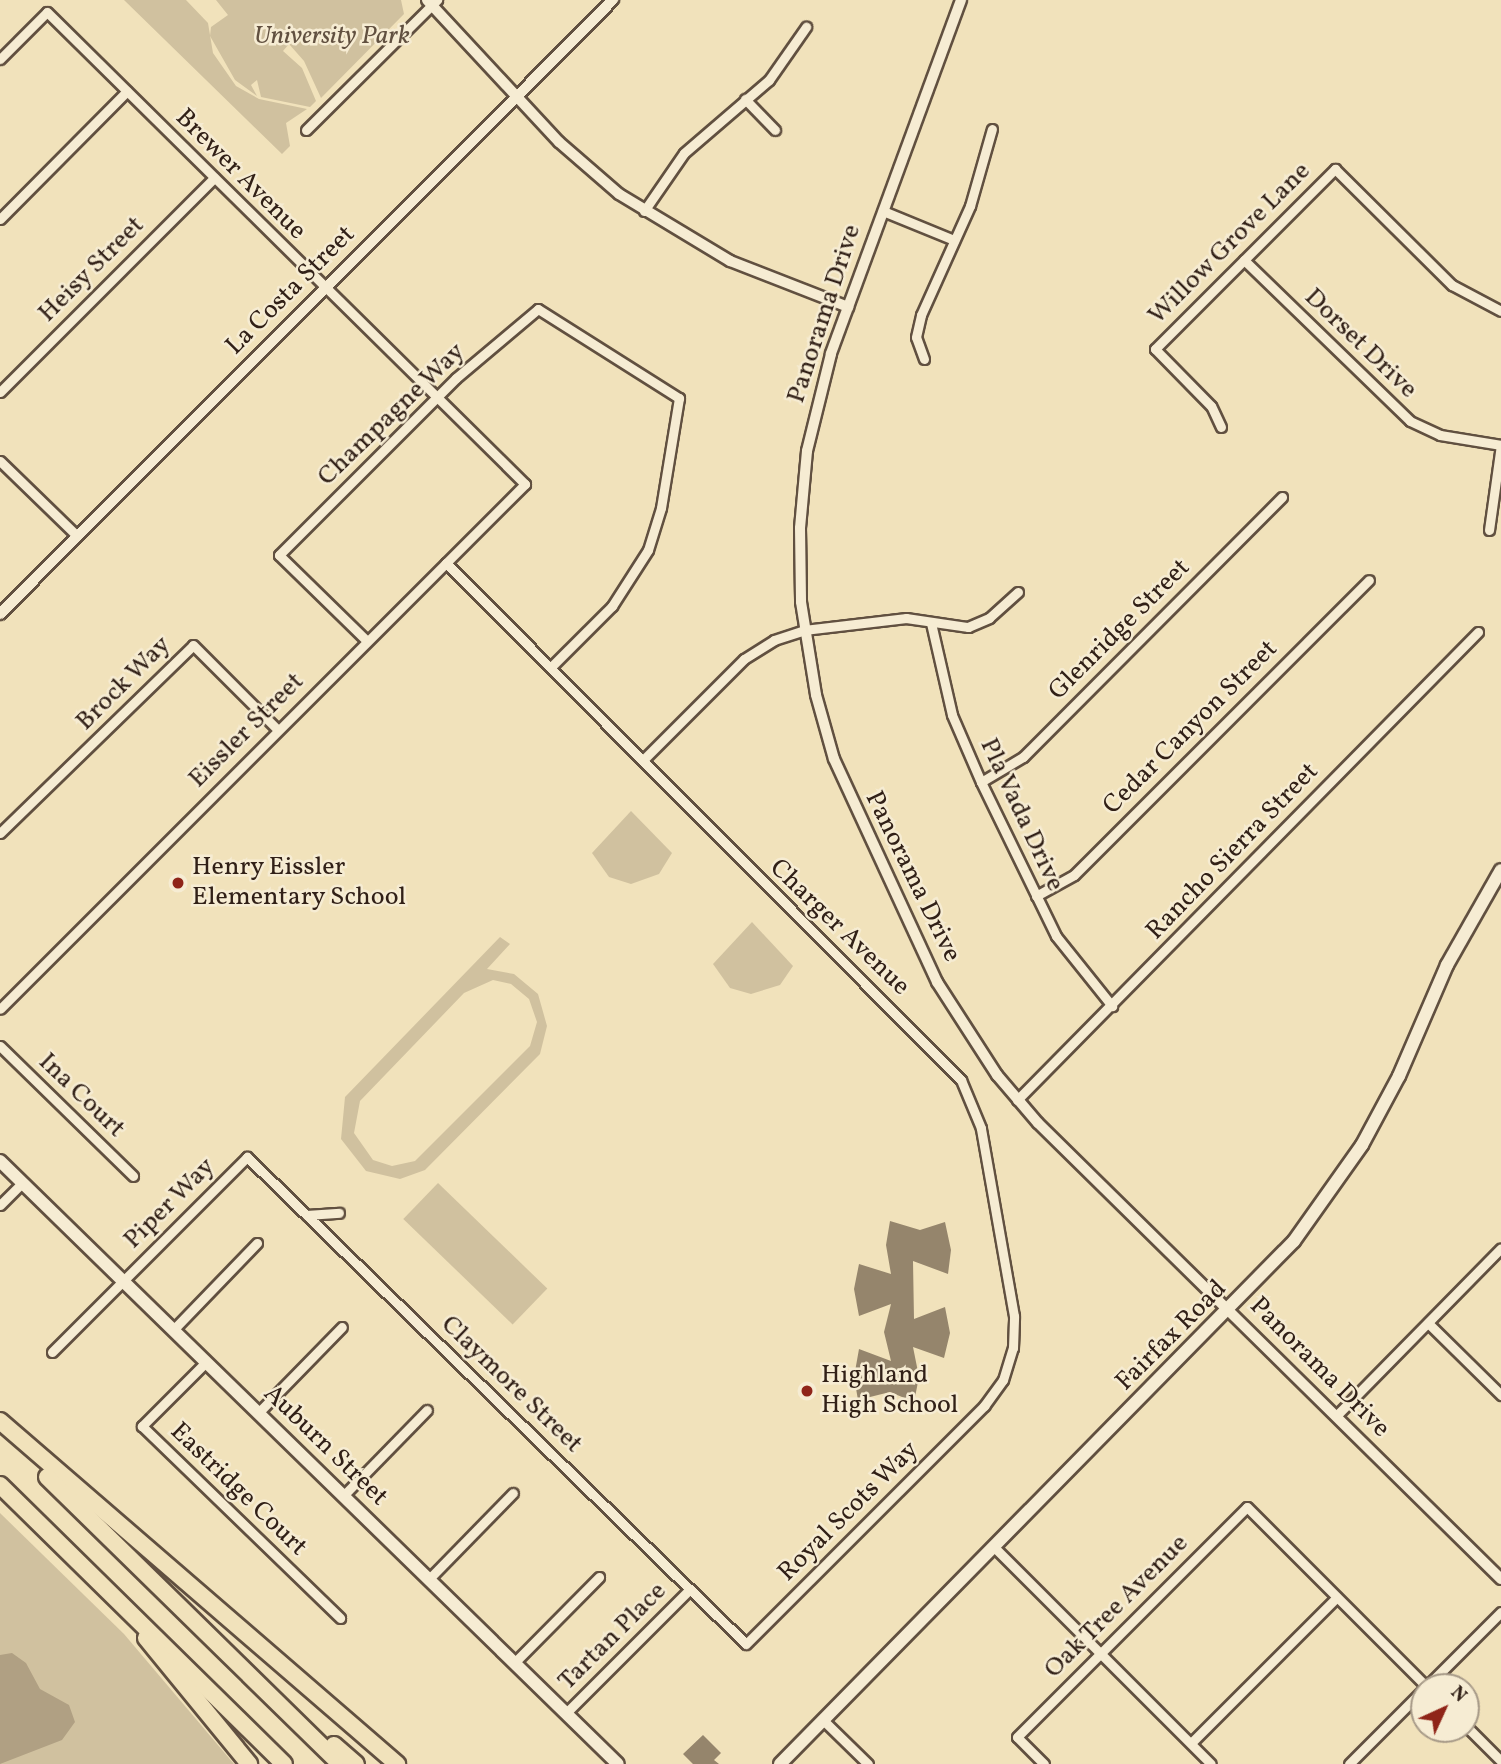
<!DOCTYPE html>
<style>
body{margin:0}
#map{position:relative;width:1501px;height:1764px;overflow:hidden;background:#f1e2bb;font-family:Vollkorn,serif}
div>[style]{position:absolute}
.green>*{inset:0;background:#d0c19f;transform-origin:0 0}
.water>*{inset:0;background:#b0a083}
.building>*{inset:0;background:#95856c}
.roads{filter:drop-shadow(2px 0 #615040) drop-shadow(-2px 0 #615040) drop-shadow(0 2px #615040) drop-shadow(0 -2px #615040)}
.minor>*{height:9px;margin:-4.5px;padding:0 4.5px;transform-origin:4.5px;border-radius:4.5px;background:#f6ecd3}
.tertiary>*{height:10px;margin:-5px;padding:0 5px;transform-origin:5px;border-radius:5px;background:#f6ecd3}
.secondary>*{height:12px;margin:-6px;padding:0 6px;transform-origin:6px;border-radius:6px;background:#f6ecd3}
.motorway>*{height:16px;margin:-8px;padding:0 8px;transform-origin:8px;border-radius:8px;background:#f1e2bb}
.dots>*{width:19px;height:19px;translate:-50% -50%;box-sizing:border-box;border:4px solid #f6ecd3;border-radius:50%}
span{translate:-50% -50%;white-space:nowrap;text-align:center;line-height:1.15;-webkit-text-stroke:5px #f6ecd3;paint-order:stroke}
.park-label{font-size:26px;color:#615040;font-style:italic}
.street-label{font-size:26px;color:#312017}
.poi-label{font-size:26px;color:#312017}
.left{translate:0 -50%;text-align:left}
.north{position:absolute;left:1410px;top:1673px;width:70px;height:70px;box-sizing:border-box;background:#f6ecd3;border:2px solid #a79a88;border-radius:50%;rotate:45deg;font-size:19px;font-weight:700;line-height:28px;text-align:center;color:#312017}
.north::after{content:'';display:block;margin:auto;width:24px;height:32px;background:#8f2418;clip-path:polygon(50% 0,100% 100%,50% 72%,0 100%)}
</style>
<div id="map">
<div class="green">
<i style="clip-path:polygon(124px 0,186px 0,208px 23px,213px 53px,236px 86px,259px 99px,307px 109px,286px 123px,290px 146px,282px 154px)"></i>
<i style="clip-path:polygon(216px 0,401px 0,404px 14px,321px 98px,304px 61px,289px 44px,283px 51px,302px 68px,316px 101px,310px 107px,261px 97px,257px 80px,251px 85px,257px 96px,235px 80px,210px 36px,211px 27px,228px 15px)"></i>
<i style="clip-path:polygon(631px 811px,672px 853px,659px 874px,631px 884px,609px 877px,592px 853px)"></i>
<i style="clip-path:polygon(752px 922px,793px 966px,780px 985px,751px 994px,730px 988px,713px 964px)"></i>
<i style="clip-path:polygon(evenodd,500px 937px,510px 944px,487px 969px,514px 974px,538px 994px,547px 1026px,540px 1054px,425px 1170px,400px 1179px,366px 1171px,341px 1139px,345px 1097px,500px 937px,493px 980px,511px 984px,529px 999px,537px 1022px,530px 1046px,415px 1161px,392px 1166px,373px 1160px,354px 1133px,360px 1101px,464px 993px,493px 980px)"></i>
<i style="left:438px;top:1183px;width:152px;height:50px;rotate:44deg"></i>
<i style="clip-path:polygon(0 1513px,124px 1634px,234px 1764px,0 1764px)"></i>
</div>
<div class="water">
<i style="clip-path:polygon(12px 1653px,26px 1663px,40px 1689px,69px 1705px,75px 1722px,62px 1740px,0 1764px,0 1655px)"></i>
</div>
<div class="building">
<i style="clip-path:polygon(890px 1221px,920px 1230px,945px 1222px,951px 1250px,948px 1274px,913px 1261px,914px 1319px,945px 1307px,950px 1333px,944px 1358px,913px 1347px,919px 1377px,914px 1402px,890px 1392px,858px 1400px,854px 1377px,859px 1349px,891px 1361px,884px 1332px,891px 1304px,859px 1316px,854px 1289px,859px 1264px,891px 1274px,886px 1245px)"></i>
<i style="clip-path:polygon(703px 1735px,721px 1753px,714px 1760px,719px 1764px,693px 1764px,683px 1754px)"></i>
</div>
<div class="roads">
<div class="minor">
<i style="left:0;top:59px;width:66px;rotate:-45deg"></i>
<i style="left:47px;top:12px;width:672px;rotate:44.64deg"></i>
<i style="left:525px;top:484px;width:742px;rotate:135deg"></i>
<i style="left:745px;top:99px;width:43px;rotate:45.9deg"></i>
<i style="left:306px;top:130px;width:185px;rotate:-44.8deg"></i>
<i style="left:644px;top:211px;width:70px;rotate:-55.4deg"></i>
<i style="left:684px;top:153px;width:112px;rotate:-40.7deg"></i>
<i style="left:769px;top:80px;width:65px;rotate:-55.1deg"></i>
<i style="left:883px;top:211px;width:77px;rotate:22.2deg"></i>
<i style="left:0;top:219px;width:180px;rotate:-45.2deg"></i>
<i style="left:1244px;top:260px;width:231px;rotate:44.1deg"></i>
<i style="left:1410px;top:421px;width:33px;rotate:25deg"></i>
<i style="left:1440px;top:435px;width:62px;rotate:9.3deg"></i>
<i style="left:924px;top:359px;width:23px;rotate:-110deg"></i>
<i style="left:916px;top:337px;width:23px;rotate:-77deg"></i>
<i style="left:921px;top:315px;width:120px;rotate:-65.8deg"></i>
<i style="left:970px;top:206px;width:80px;rotate:-74.1deg"></i>
<i style="left:0;top:392px;width:303px;rotate:-45deg"></i>
<i style="left:1221px;top:427px;width:23px;rotate:-115deg"></i>
<i style="left:1211px;top:406px;width:80px;rotate:-134.5deg"></i>
<i style="left:1155px;top:349px;width:255px;rotate:-45deg"></i>
<i style="left:1335px;top:169px;width:165px;rotate:44.8deg"></i>
<i style="left:1452px;top:285px;width:55px;rotate:28deg"></i>
<i style="left:0;top:461px;width:107px;rotate:44.2deg"></i>
<i style="left:1489px;top:530px;width:86px;rotate:-82deg"></i>
<i style="left:931px;top:623px;width:94px;rotate:77.1deg"></i>
<i style="left:952px;top:715px;width:73px;rotate:66.6deg"></i>
<i style="left:981px;top:782px;width:171px;rotate:64deg"></i>
<i style="left:1056px;top:936px;width:90px;rotate:51.3deg"></i>
<i style="left:367px;top:641px;width:123px;rotate:-135.7deg"></i>
<i style="left:279px;top:555px;width:250px;rotate:-45deg"></i>
<i style="left:456px;top:378px;width:107px;rotate:-40.1deg"></i>
<i style="left:538px;top:309px;width:167px;rotate:32.3deg"></i>
<i style="left:679px;top:398px;width:111px;rotate:99.3deg"></i>
<i style="left:661px;top:508px;width:44px;rotate:107.2deg"></i>
<i style="left:648px;top:550px;width:67px;rotate:122.7deg"></i>
<i style="left:612px;top:606px;width:85px;rotate:135deg"></i>
<i style="left:645px;top:758px;width:140px;rotate:-45deg"></i>
<i style="left:744px;top:659px;width:36px;rotate:-32deg"></i>
<i style="left:774px;top:640px;width:32px;rotate:-18deg"></i>
<i style="left:804px;top:630px;width:103px;rotate:-6.7deg"></i>
<i style="left:906px;top:618px;width:63px;rotate:8.3deg"></i>
<i style="left:968px;top:627px;width:23px;rotate:-23deg"></i>
<i style="left:989px;top:618px;width:39px;rotate:-42deg"></i>
<i style="left:981px;top:782px;width:49px;rotate:-30.8deg"></i>
<i style="left:1023px;top:757px;width:367px;rotate:-45.1deg"></i>
<i style="left:0;top:833px;width:269px;rotate:-44.2deg"></i>
<i style="left:193px;top:645px;width:120px;rotate:45deg"></i>
<i style="left:1036px;top:896px;width:43px;rotate:-28.9deg"></i>
<i style="left:1074px;top:875px;width:417px;rotate:-45deg"></i>
<i style="left:0;top:1046px;width:186px;rotate:44.3deg"></i>
<i style="left:1017px;top:1100px;width:657px;rotate:-45.43deg"></i>
<i style="left:0;top:1205px;width:31px;rotate:-45deg"></i>
<i style="left:307px;top:1215px;width:32px;rotate:-4deg"></i>
<i style="left:1428px;top:1323px;width:103px;rotate:44.6deg"></i>
<i style="left:173px;top:1330px;width:121px;rotate:-46deg"></i>
<i style="left:52px;top:1352px;width:276px;rotate:-45deg"></i>
<i style="left:247px;top:1157px;width:697px;rotate:44.3deg"></i>
<i style="left:746px;top:1644px;width:337px;rotate:-45deg"></i>
<i style="left:984px;top:1406px;width:32px;rotate:-54deg"></i>
<i style="left:1003px;top:1380px;width:34px;rotate:-73deg"></i>
<i style="left:1013px;top:1348px;width:32px;rotate:-88deg"></i>
<i style="left:1014px;top:1316px;width:191px;rotate:-100deg"></i>
<i style="left:981px;top:1128px;width:52px;rotate:-112.6deg"></i>
<i style="left:961px;top:1080px;width:730px;rotate:-134.89deg"></i>
<i style="left:206px;top:1362px;width:91px;rotate:135deg"></i>
<i style="left:142px;top:1426px;width:276px;rotate:44.1deg"></i>
<i style="left:258px;top:1413px;width:120px;rotate:-45.7deg"></i>
<i style="left:1336px;top:1416px;width:235px;rotate:-45.5deg"></i>
<i style="left:343px;top:1496px;width:120px;rotate:-45.7deg"></i>
<i style="left:995px;top:1548px;width:305px;rotate:45deg"></i>
<i style="left:429px;top:1579px;width:120px;rotate:-45.7deg"></i>
<i style="left:514px;top:1663px;width:121px;rotate:-45.3deg"></i>
<i style="left:1426px;top:1687px;width:106px;rotate:-45deg"></i>
<i style="left:566px;top:1713px;width:175px;rotate:-45deg"></i>
<i style="left:823px;top:1720px;width:63px;rotate:44.4deg"></i>
<i style="left:1466px;top:1726px;width:49px;rotate:45deg"></i>
<i style="left:1191px;top:1743px;width:206px;rotate:-45deg"></i>
<i style="left:1044px;top:1764px;width:38px;rotate:-135deg"></i>
<i style="left:1017px;top:1737px;width:325px;rotate:-45deg"></i>
<i style="left:1247px;top:1507px;width:255px;rotate:45deg"></i>
<i style="left:1349px;top:1764px;width:106px;rotate:-45deg"></i>
</div>
<div class="tertiary">
<i style="left:427px;top:0;width:194px;rotate:47.1deg"></i>
<i style="left:559px;top:142px;width:79px;rotate:40.9deg"></i>
<i style="left:619px;top:194px;width:130px;rotate:31.1deg"></i>
<i style="left:730px;top:261px;width:127px;rotate:21.3deg"></i>
<i style="left:961px;top:0;width:377px;rotate:110.2deg"></i>
<i style="left:831px;top:354px;width:100px;rotate:103.9deg"></i>
<i style="left:807px;top:451px;width:77px;rotate:95.2deg"></i>
<i style="left:800px;top:528px;width:74px;rotate:89.2deg"></i>
<i style="left:801px;top:602px;width:94px;rotate:80.8deg"></i>
<i style="left:816px;top:695px;width:66px;rotate:74.3deg"></i>
<i style="left:834px;top:759px;width:246px;rotate:65.2deg"></i>
<i style="left:937px;top:982px;width:111px;rotate:57.2deg"></i>
<i style="left:997px;top:1075px;width:63px;rotate:49.5deg"></i>
<i style="left:1038px;top:1123px;width:650px;rotate:44.56deg"></i>
<i style="left:0;top:614px;width:868px;rotate:-45.05deg"></i>
</div>
<div class="secondary">
<i style="left:0;top:1161px;width:863px;rotate:44.3deg"></i>
<i style="left:780px;top:1764px;width:733px;rotate:-45.5deg"></i>
<i style="left:1294px;top:1241px;width:118px;rotate:-54.7deg"></i>
<i style="left:1362px;top:1145px;width:78px;rotate:-61.8deg"></i>
<i style="left:1399px;top:1076px;width:121px;rotate:-66.6deg"></i>
<i style="left:1447px;top:965px;width:109px;rotate:-60.4deg"></i>
</div>
<div class="motorway">
<i style="left:0;top:1421px;width:525px;rotate:40.83deg"></i>
<i style="left:47px;top:1477px;width:410px;rotate:44.4deg"></i>
<i style="left:0;top:1485px;width:398px;rotate:44.5deg"></i>
<i style="left:146px;top:1638px;width:163px;rotate:50.7deg"></i>
<i style="left:334px;top:1745px;width:29px;rotate:41deg"></i>
</div>
</div>
<div class="dots">
<i style="left:178px;top:883px;background:#8f2418"></i>
<i style="left:807px;top:1391px;background:#8f2418"></i>
</div>
<div class="park-label">
<span style="left:332px;top:37px">University Park</span>
</div>
<div class="street-label">
<span style="left:240px;top:175px;rotate:45deg">Brewer Avenue</span>
<span style="left:1230px;top:244px;rotate:-45deg">Willow Grove Lane</span>
<span style="left:92px;top:270px;rotate:-45deg">Heisy Street</span>
<span style="left:291px;top:291px;rotate:-45deg">La Costa Street</span>
<span style="left:825px;top:314px;rotate:-72deg">Panorama Drive</span>
<span style="left:1360px;top:344px;rotate:44deg">Dorset Drive</span>
<span style="left:392px;top:415px;rotate:-44deg">Champagne Way</span>
<span style="left:1120px;top:630px;rotate:-45deg">Glenridge Street</span>
<span style="left:124px;top:684px;rotate:-45deg">Brock Way</span>
<span style="left:1191px;top:728px;rotate:-45deg">Cedar Canyon Street</span>
<span style="left:247px;top:731px;rotate:-45deg">Eissler Street</span>
<span style="left:1021px;top:815px;rotate:65deg">Pla Vada Drive</span>
<span style="left:1233px;top:852px;rotate:-46deg">Rancho Sierra Street</span>
<span style="left:912px;top:877px;rotate:64deg">Panorama Drive</span>
<span style="left:839px;top:928px;rotate:44deg">Charger Avenue</span>
<span style="left:81px;top:1096px;rotate:44deg">Ina Court</span>
<span style="left:170px;top:1204px;rotate:-45deg">Piper Way</span>
<span style="left:1172px;top:1336px;rotate:-45deg">Fairfax Road</span>
<span style="left:1319px;top:1368px;rotate:45deg">Panorama Drive</span>
<span style="left:511px;top:1385px;rotate:44deg">Claymore Street</span>
<span style="left:325px;top:1446px;rotate:44deg">Auburn Street</span>
<span style="left:238px;top:1490px;rotate:44deg">Eastridge Court</span>
<span style="left:849px;top:1512px;rotate:-45deg">Royal Scots Way</span>
<span style="left:1117px;top:1607px;rotate:-45deg">Oak Tree Avenue</span>
<span style="left:613px;top:1637px;rotate:-45deg">Tartan Place</span>
</div>
<div class="poi-label">
<span class="left" style="left:192px;top:883px">Henry Eissler<br>Elementary School</span>
<span class="left" style="left:821px;top:1391px">Highland<br>High School</span>
</div>
<div class="north">N</div>
</div>
